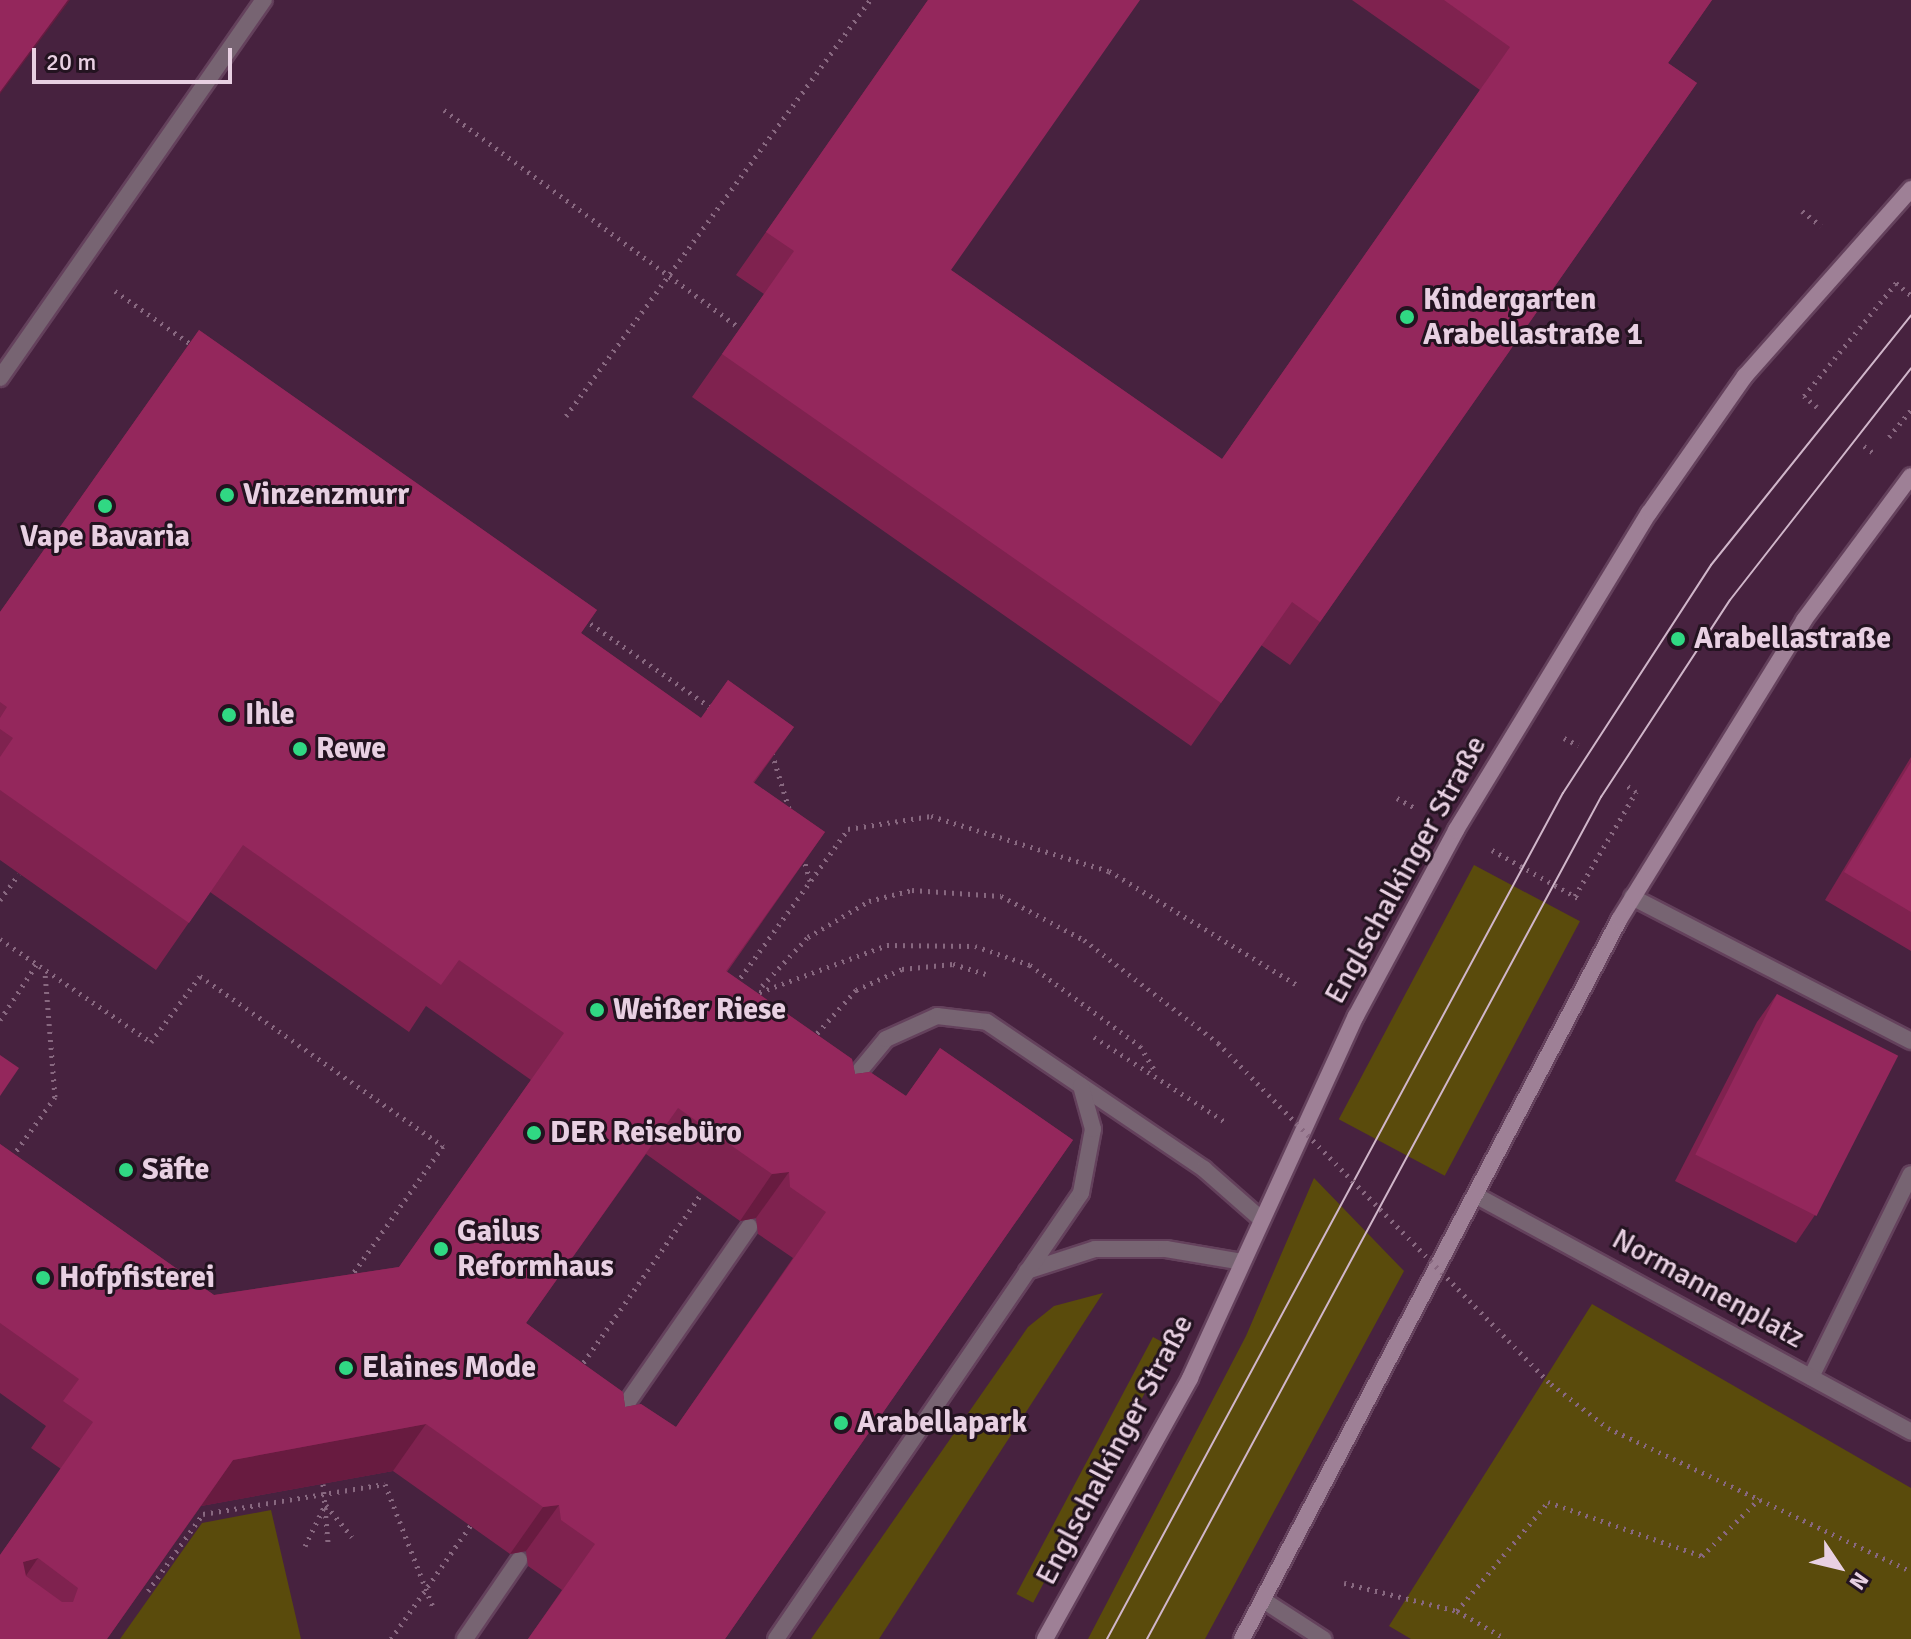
<!DOCTYPE html>
<meta charset="utf-8">
<style>
body{margin:0}
#map{position:relative;width:1911px;height:1639px;overflow:hidden;background:#47223f;font-family:Signika,sans-serif}
div>[style]{position:absolute}
.green>*{inset:0;background:#5a4b0c;transform-origin:0 0}
.path>*{height:5px;margin-top:-2.5px;transform-origin:0;background:repeating-linear-gradient(90deg,#886880 0 2px,transparent 0 8px)}
.roads{filter:drop-shadow(2px 0 #64415c) drop-shadow(-2px 0 #64415c) drop-shadow(0 2px #64415c) drop-shadow(0 -2px #64415c)}
.service>*{height:16px;margin:-8px;padding:0 8px;transform-origin:8px;border-radius:8px;background:#776472}
.minor>*{height:16px;margin:-8px;padding:0 8px;transform-origin:8px;border-radius:8px;background:#776472}
.secondary>*{height:16px;margin:-8px;padding:0 8px;transform-origin:8px;border-radius:8px;background:#9e8096}
.tram>*{height:2px;margin:-1px;padding:0 1px;transform-origin:1px;border-radius:1px;background:#d0b6ca}
.path-bridge>*{height:5px;margin-top:-2.5px;transform-origin:0;background:repeating-linear-gradient(90deg,#886880 0 2px,transparent 0 8px)}
.wall>*{inset:0;background:#7f224f}
.shaded-wall>*{inset:0;background:#681b40}
.building>*{inset:0;background:#94275c;transform-origin:0 0}
.dots>*{width:22px;height:22px;translate:-50% -50%;box-sizing:border-box;border:4px solid #231320;border-radius:50%}
span{translate:-50% -50%;white-space:nowrap;text-align:center;line-height:1.15;-webkit-text-stroke:6px #231320;paint-order:stroke}
.poi-label{font-size:30px;color:#e8d0e2;font-weight:700}
.left{translate:0 -50%;text-align:left}
.street-label{font-size:30px;color:#e8d0e2}
.north{position:absolute;left:1799px;top:1527px;width:80px;height:80px;-webkit-text-stroke:6px #231320;paint-order:stroke;rotate:125deg;font-size:22px;font-weight:700;line-height:32px;text-align:center;color:#e8d0e2}
.north::after{content:'';display:block;margin:auto;width:28px;height:36px;background:#e8d0e2;clip-path:polygon(50% 0,100% 100%,50% 72%,0 100%)}
.scale{position:absolute;left:32px;top:48px;width:200px;height:36px;box-sizing:border-box;border:4px solid #e8d0e2;border-top:0;padding-left:10px;font-size:24px;line-height:28px;white-space:nowrap;color:#e8d0e2;-webkit-text-stroke:6px #231320;paint-order:stroke}
</style>
<div id="map">
<div class="green">
<i style="left:1474px;top:865px;width:120px;height:288px;rotate:28deg"></i>
<i style="clip-path:polygon(1314px 1178px,1404px 1271px,1205px 1639px,1088px 1639px,1246px 1336px)"></i>
<i style="clip-path:polygon(1103px 1293px,879px 1639px,811px 1639px,1028px 1327px,1054px 1306px)"></i>
<i style="clip-path:polygon(1592px 1304px,1911px 1488px,1911px 1639px,1411px 1639px,1389px 1626px)"></i>
<i style="left:1153px;top:1337px;width:19px;height:291px;rotate:28deg"></i>
<i style="clip-path:polygon(271px 1510px,301px 1639px,120px 1639px,202px 1523px)"></i>
</div>
<div class="path">
<i style="left:444px;top:110px;width:368px;rotate:36.4deg"></i>
<i style="left:1802px;top:211px;width:24px;rotate:38deg"></i>
<i style="left:1896px;top:283px;width:19px;rotate:39deg"></i>
<i style="left:115px;top:291px;width:98px;rotate:35deg"></i>
<i style="left:1817px;top:407px;width:17px;rotate:-140deg"></i>
<i style="left:1804px;top:396px;width:146px;rotate:-50.8deg"></i>
<i style="left:566px;top:416px;width:515px;rotate:-53.84deg"></i>
<i style="left:1889px;top:437px;width:35px;rotate:-51deg"></i>
<i style="left:1864px;top:446px;width:14px;rotate:36deg"></i>
<i style="left:584px;top:619px;width:157px;rotate:34.9deg"></i>
<i style="left:1564px;top:738px;width:16px;rotate:27deg"></i>
<i style="left:772px;top:753px;width:62px;rotate:73deg"></i>
<i style="left:1397px;top:798px;width:23px;rotate:29deg"></i>
<i style="left:1492px;top:850px;width:102px;rotate:29.3deg"></i>
<i style="left:803px;top:856px;width:26px;rotate:74deg"></i>
<i style="left:1575px;top:896px;width:121px;rotate:-59.6deg"></i>
<i style="left:1636px;top:792px;width:12px;rotate:-145deg"></i>
<i style="left:0;top:900px;width:32px;rotate:-54deg"></i>
<i style="left:0;top:939px;width:183px;rotate:34.3deg"></i>
<i style="left:151px;top:1042px;width:82px;rotate:-53.4deg"></i>
<i style="left:200px;top:976px;width:297px;rotate:35deg"></i>
<i style="left:443px;top:1146px;width:161px;rotate:125.2deg"></i>
<i style="left:736px;top:984px;width:191px;rotate:-54.1deg"></i>
<i style="left:848px;top:829px;width:84px;rotate:-8.9deg"></i>
<i style="left:931px;top:816px;width:186px;rotate:17.2deg"></i>
<i style="left:1109px;top:871px;width:222px;rotate:31.2deg"></i>
<i style="left:762px;top:986px;width:67px;rotate:-46.8deg"></i>
<i style="left:808px;top:937px;width:71px;rotate:-30.5deg"></i>
<i style="left:752px;top:995px;width:144px;rotate:-20.3deg"></i>
<i style="left:887px;top:945px;width:88px;rotate:0.7deg"></i>
<i style="left:975px;top:946px;width:58px;rotate:19.1deg"></i>
<i style="left:1030px;top:965px;width:137px;rotate:36.4deg"></i>
<i style="left:1140px;top:1046px;width:29px;rotate:59deg"></i>
<i style="left:0;top:1020px;width:66px;rotate:-56.8deg"></i>
<i style="left:1094px;top:1037px;width:158px;rotate:32.9deg"></i>
<i style="left:812px;top:1039px;width:66px;rotate:-48.1deg"></i>
<i style="left:856px;top:990px;width:51px;rotate:-24.5deg"></i>
<i style="left:902px;top:969px;width:51px;rotate:-5.6deg"></i>
<i style="left:953px;top:964px;width:39px;rotate:17deg"></i>
<i style="left:12px;top:1157px;width:74px;rotate:-54.4deg"></i>
<i style="left:55px;top:1097px;width:125px;rotate:-94.6deg"></i>
<i style="left:579px;top:1369px;width:218px;rotate:-55.1deg"></i>
<i style="left:1608px;top:1428px;width:335px;rotate:25.3deg"></i>
<i style="left:323px;top:1484px;width:58px;rotate:85.1deg"></i>
<i style="left:326px;top:1505px;width:41px;rotate:50.9deg"></i>
<i style="left:305px;top:1546px;width:46px;rotate:-64deg"></i>
<i style="left:1344px;top:1583px;width:116px;rotate:13.9deg"></i>
<i style="left:1457px;top:1611px;width:142px;rotate:-50.1deg"></i>
<i style="left:1548px;top:1502px;width:163px;rotate:19.3deg"></i>
<i style="left:1702px;top:1556px;width:81px;rotate:-45deg"></i>
<i style="left:148px;top:1591px;width:95px;rotate:-54.5deg"></i>
<i style="left:203px;top:1514px;width:184px;rotate:-9.4deg"></i>
<i style="left:385px;top:1484px;width:132px;rotate:68.7deg"></i>
<i style="left:1457px;top:1611px;width:56px;rotate:29.7deg"></i>
<i style="left:391px;top:1639px;width:143px;rotate:-55deg"></i>
</div>
<div class="roads">
<div class="service">
<i style="left:1632px;top:897px;width:314px;rotate:27.3deg"></i>
<i style="left:843px;top:1091px;width:67px;rotate:-50.4deg"></i>
<i style="left:886px;top:1039px;width:56px;rotate:-24.3deg"></i>
<i style="left:937px;top:1016px;width:50px;rotate:6.8deg"></i>
<i style="left:987px;top:1022px;width:262px;rotate:34.1deg"></i>
<i style="left:1204px;top:1169px;width:76px;rotate:41.3deg"></i>
<i style="left:1027px;top:1271px;width:71px;rotate:-17.9deg"></i>
<i style="left:1095px;top:1249px;width:71px"></i>
<i style="left:1166px;top:1249px;width:77px;rotate:9.7deg"></i>
<i style="left:1811px;top:1377px;width:226px;rotate:-63.8deg"></i>
<i style="left:613px;top:1423px;width:239px;rotate:-55.2deg"></i>
<i style="left:465px;top:1639px;width:96px;rotate:-55.6deg"></i>
<i style="left:776px;top:1639px;width:540px;rotate:-55.63deg"></i>
<i style="left:1081px;top:1193px;width:65px;rotate:-79.4deg"></i>
<i style="left:1093px;top:1129px;width:45px;rotate:-105.6deg"></i>
</div>
<div class="minor">
<i style="left:0;top:378px;width:461px;rotate:-55.1deg"></i>
<i style="left:1477px;top:1196px;width:494px;rotate:28.5deg"></i>
<i style="left:1263px;top:1600px;width:72px;rotate:33deg"></i>
</div>
<div class="secondary">
<i style="left:1045px;top:1639px;width:299px;rotate:-60.9deg"></i>
<i style="left:1190px;top:1378px;width:398px;rotate:-65.4deg"></i>
<i style="left:1356px;top:1016px;width:211px;rotate:-61.7deg"></i>
<i style="left:1456px;top:830px;width:371px;rotate:-58.7deg"></i>
<i style="left:1649px;top:513px;width:167px;rotate:-55deg"></i>
<i style="left:1745px;top:376px;width:250px;rotate:-48.4deg"></i>
<i style="left:1242px;top:1639px;width:812px;rotate:-62.33deg"></i>
<i style="left:1619px;top:920px;width:352px;rotate:-58.3deg"></i>
<i style="left:1804px;top:620px;width:179px;rotate:-53.4deg"></i>
</div>
</div>
<div class="tram">
<i style="left:1107px;top:1639px;width:961px;rotate:-61.68deg"></i>
<i style="left:1563px;top:793px;width:272px;rotate:-57deg"></i>
<i style="left:1711px;top:565px;width:320px;rotate:-51.3deg"></i>
<i style="left:1147px;top:1639px;width:957px;rotate:-61.67deg"></i>
<i style="left:1601px;top:797px;width:235px;rotate:-56.8deg"></i>
<i style="left:1730px;top:600px;width:294px;rotate:-52deg"></i>
</div>
<div class="path-bridge">
<i style="left:869px;top:901px;width:44px;rotate:-14.3deg"></i>
<i style="left:912px;top:890px;width:89px;rotate:3.9deg"></i>
<i style="left:1001px;top:896px;width:94px;rotate:27.9deg"></i>
<i style="left:1084px;top:940px;width:169px;rotate:37.5deg"></i>
<i style="left:1218px;top:1043px;width:477px;rotate:45.7deg"></i>
<i style="left:1551px;top:1384px;width:72px;rotate:37.7deg"></i>
</div>
<div class="wall">
<i style="clip-path:polygon(928px 0,951px 270px,1222px 459px,1480px 90px,1352px 0,1712px 0,1668px 63px,1697px 83px,1290px 665px,1261px 645px,1191px 746px,692px 397px,764px 294px,736px 275px)"></i>
<i style="clip-path:polygon(evenodd,199px 330px,597px 610px,581px 633px,701px 718px,728px 680px,794px 727px,754px 783px,825px 832px,727px 972px,852px 1059px,855px 1074px,870px 1072px,906px 1096px,940px 1048px,1073px 1140px,725px 1639px,528px 1639px,562px 1590px,528px 1566px,526px 1551px,510px 1554px,393px 1471px,201px 1506px,107px 1639px,0 1639px,0 1555px,61px 1469px,31px 1448px,46px 1426px,0 1393px,0 1144px,214px 1295px,399px 1267px,531px 1080px,426px 1006px,409px 1032px,210px 892px,156px 970px,0 860px,0 612px,199px 330px,646px 1154px,740px 1221px,756px 1218px,758px 1234px,793px 1258px,676px 1427px,641px 1404px,625px 1407px,623px 1392px,526px 1323px,646px 1154px)"></i>
<i style="clip-path:polygon(1911px 757px,1911px 951px,1825px 900px)"></i>
<i style="clip-path:polygon(1777px 994px,1815px 1215px,1796px 1243px,1675px 1181px,1757px 1022px)"></i>
</div>
<div class="shaded-wall">
<i style="clip-path:polygon(68px 0,70px 0,0 94px,0 92px)"></i>
<i style="clip-path:polygon(789px 1172px,756px 1218px,740px 1221px,772px 1174px)"></i>
<i style="clip-path:polygon(426px 1424px,393px 1471px,201px 1506px,233px 1460px)"></i>
<i style="clip-path:polygon(559px 1505px,526px 1551px,510px 1554px,543px 1507px)"></i>
<i style="clip-path:polygon(38px 1558px,6px 1605px,23px 1562px)"></i>
</div>
<div class="building">
<i style="clip-path:polygon(0 0,68px 0,0 92px)"></i>
<i style="clip-path:polygon(928px 0,1140px 0,951px 270px,1222px 459px,1510px 47px,1444px 0,1712px 0,1668px 63px,1697px 83px,1320px 622px,1292px 602px,1221px 703px,722px 354px,794px 251px,766px 232px)"></i>
<i style="clip-path:polygon(evenodd,199px 330px,597px 610px,581px 633px,701px 718px,728px 680px,794px 727px,753px 782px,825px 832px,726px 971px,852px 1059px,855px 1074px,870px 1072px,906px 1096px,940px 1048px,1073px 1140px,725px 1639px,528px 1639px,595px 1544px,561px 1520px,559px 1505px,543px 1507px,426px 1424px,233px 1460px,107px 1639px,0 1639px,0 1555px,93px 1422px,63px 1401px,79px 1379px,0 1323px,0 1144px,214px 1295px,399px 1267px,564px 1033px,459px 960px,441px 985px,243px 845px,189px 923px,0 790px,0 757px,13px 738px,0 729px,0 718px,7px 707px,0 702px,0 612px,199px 330px,678px 1108px,772px 1174px,789px 1172px,790px 1187px,826px 1212px,676px 1427px,641px 1404px,625px 1407px,623px 1392px,526px 1323px,678px 1108px,199px 330px,38px 1558px,78px 1588px,73px 1602px,62px 1602px,26px 1576px,23px 1562px,38px 1558px)"></i>
<i style="clip-path:polygon(1911px 762px,1911px 912px,1844px 872px)"></i>
<i style="left:1777px;top:994px;width:136px;height:180px;rotate:27deg"></i>
<i style="clip-path:polygon(0 1055px,19px 1068px,0 1096px)"></i>
</div>
<div class="dots">
<i style="left:1407px;top:317px;background:#30d883"></i>
<i style="left:227px;top:495px;background:#30d883"></i>
<i style="left:105px;top:506px;background:#30d883"></i>
<i style="left:1678px;top:639px;background:#30d883"></i>
<i style="left:229px;top:715px;background:#30d883"></i>
<i style="left:300px;top:749px;background:#30d883"></i>
<i style="left:597px;top:1010px;background:#30d883"></i>
<i style="left:534px;top:1133px;background:#30d883"></i>
<i style="left:126px;top:1170px;background:#30d883"></i>
<i style="left:441px;top:1249px;background:#30d883"></i>
<i style="left:43px;top:1278px;background:#30d883"></i>
<i style="left:346px;top:1368px;background:#30d883"></i>
<i style="left:841px;top:1423px;background:#30d883"></i>
</div>
<div class="poi-label">
<span class="left" style="left:1423px;top:317px">Kindergarten<br>Arabellastraße 1</span>
<span class="left" style="left:243px;top:495px">Vinzenzmurr</span>
<span style="left:105px;top:537px">Vape Bavaria</span>
<span class="left" style="left:1694px;top:639px">Arabellastraße</span>
<span class="left" style="left:245px;top:715px">Ihle</span>
<span class="left" style="left:316px;top:749px">Rewe</span>
<span class="left" style="left:613px;top:1010px">Weißer Riese</span>
<span class="left" style="left:550px;top:1133px">DER Reisebüro</span>
<span class="left" style="left:142px;top:1170px">Säfte</span>
<span class="left" style="left:457px;top:1249px">Gailus<br>Reformhaus</span>
<span class="left" style="left:59px;top:1278px">Hofpfisterei</span>
<span class="left" style="left:362px;top:1368px">Elaines Mode</span>
<span class="left" style="left:857px;top:1423px">Arabellapark</span>
</div>
<div class="street-label">
<span style="left:1406px;top:870px;rotate:-61deg">Englschalkinger Straße</span>
<span style="left:1708px;top:1289px;rotate:29deg">Normannenplatz</span>
<span style="left:1115px;top:1450px;rotate:-62deg">Englschalkinger Straße</span>
</div>
<div class="north">N</div>
<div class="scale">20 m</div>
</div>
